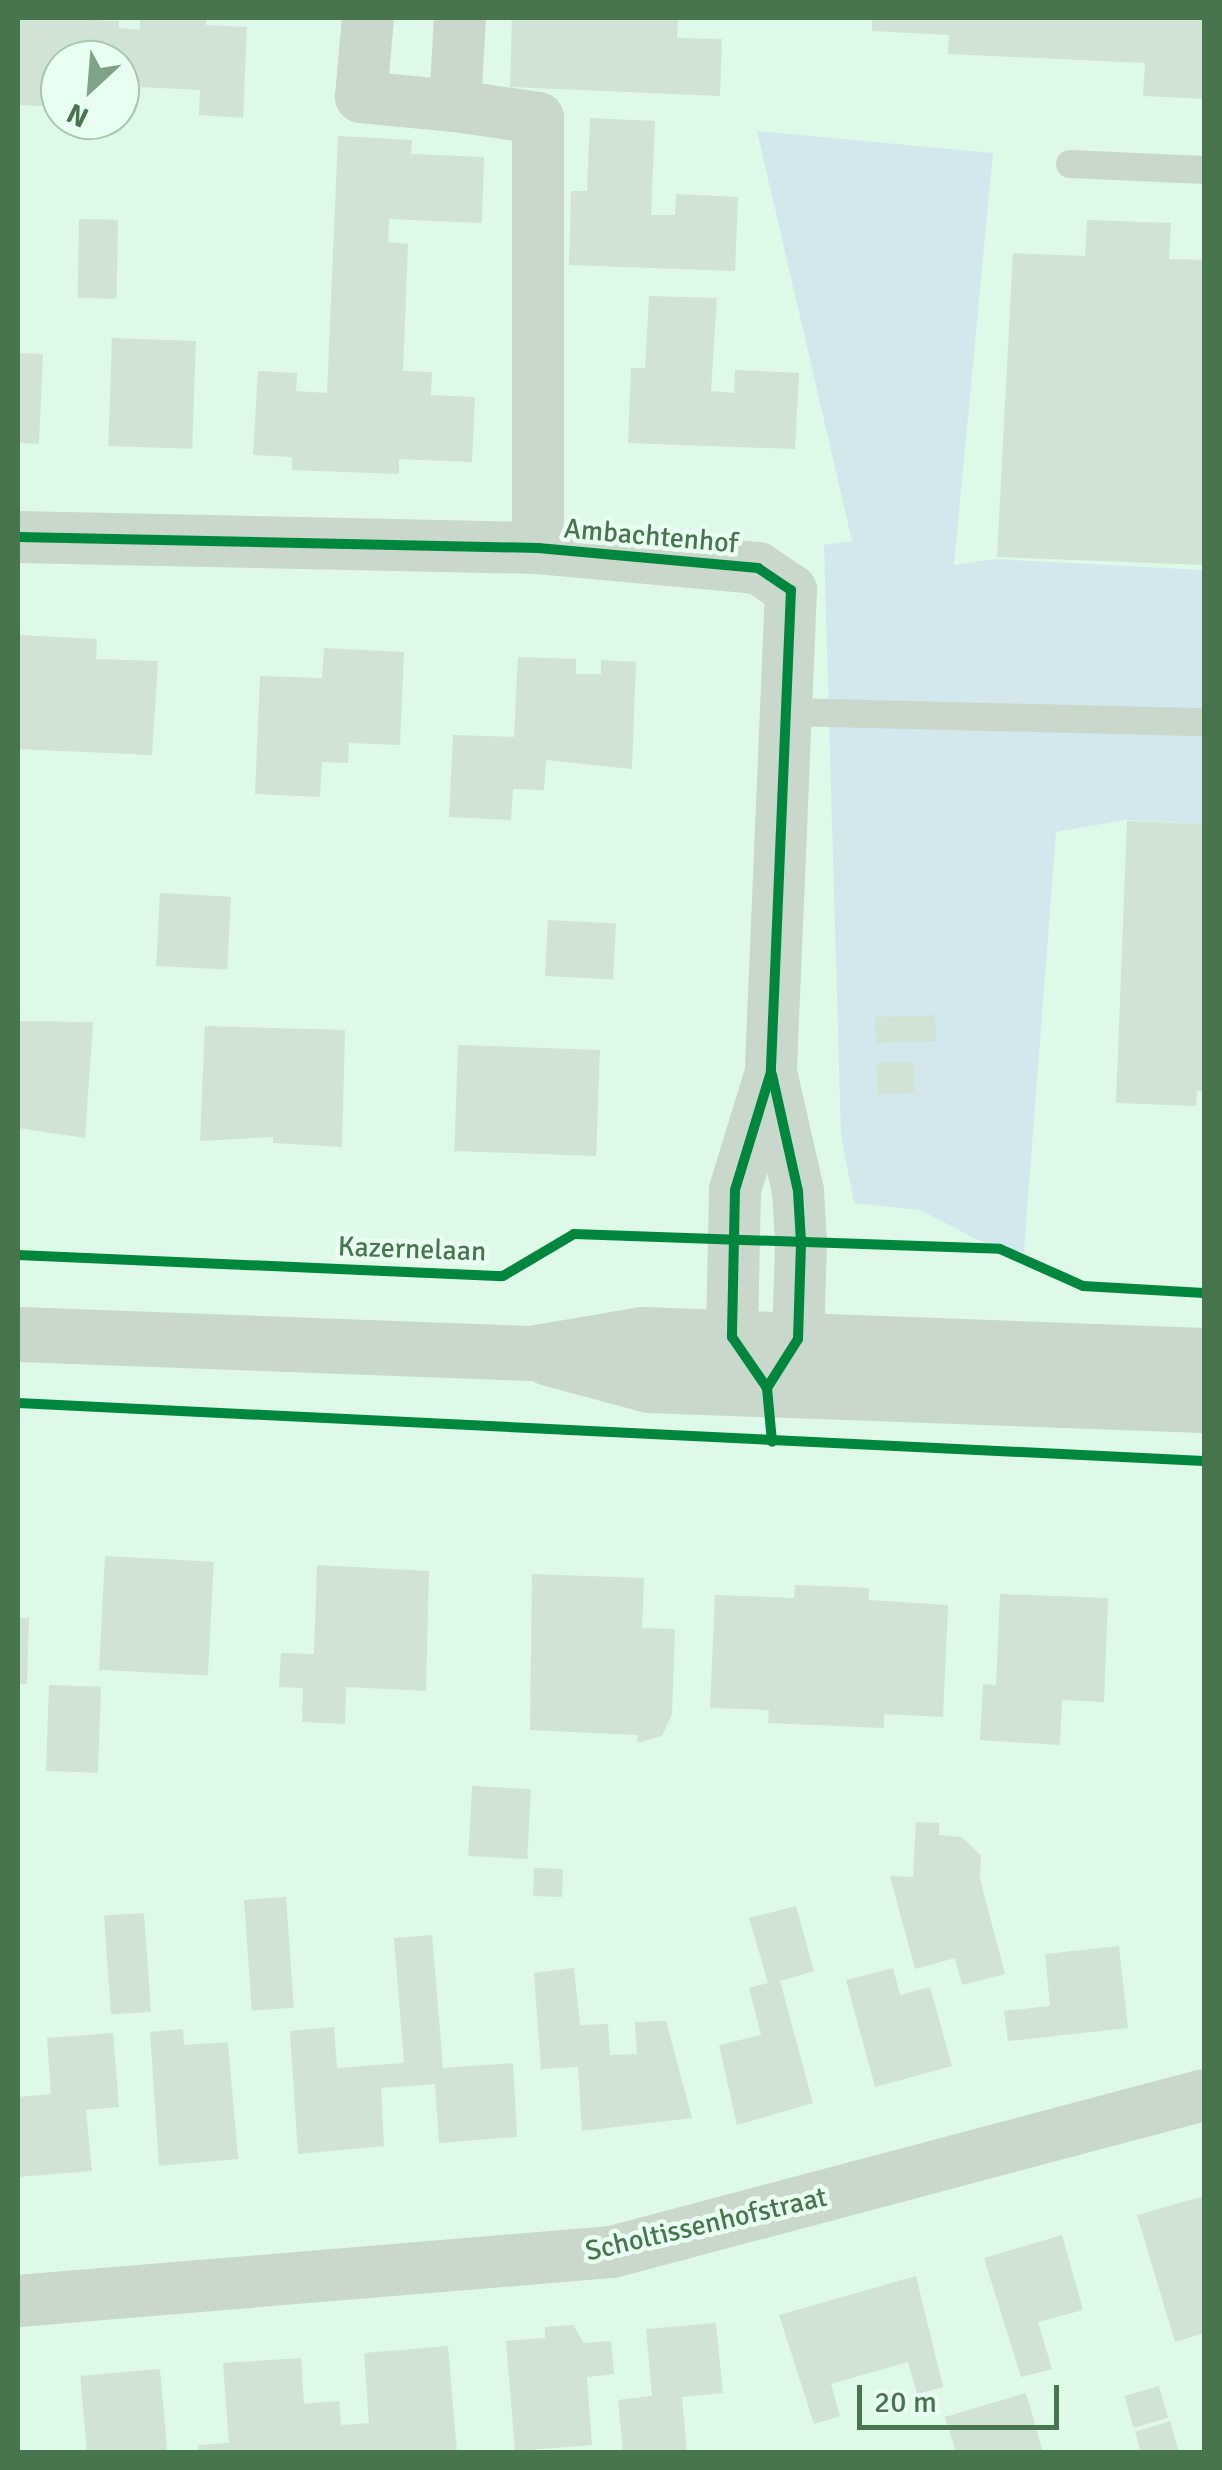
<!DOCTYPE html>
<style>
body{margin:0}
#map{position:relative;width:1222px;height:2470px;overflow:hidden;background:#e8f7ee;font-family:Signika,sans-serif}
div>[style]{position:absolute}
.residential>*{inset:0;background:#def9e7}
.green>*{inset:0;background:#d2e8ec}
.building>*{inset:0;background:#d0e3d4;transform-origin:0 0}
.service>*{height:28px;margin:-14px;padding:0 14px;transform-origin:14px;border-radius:14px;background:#c9d8cb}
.minor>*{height:52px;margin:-26px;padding:0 26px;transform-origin:26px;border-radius:26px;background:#c9d8cb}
.tertiary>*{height:55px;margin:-27.5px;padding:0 27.5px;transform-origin:27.5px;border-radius:27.5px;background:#c9d8cb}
.cycleway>*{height:10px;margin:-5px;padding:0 5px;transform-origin:5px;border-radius:5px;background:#00873e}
span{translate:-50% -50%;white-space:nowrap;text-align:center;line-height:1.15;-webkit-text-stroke:9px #e9fff2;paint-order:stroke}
.street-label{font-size:28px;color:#47764e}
.frame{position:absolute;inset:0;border:20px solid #47764e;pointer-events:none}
.north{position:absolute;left:40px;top:40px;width:100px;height:100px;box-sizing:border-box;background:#e9fff2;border:2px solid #a8c8b0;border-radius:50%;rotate:206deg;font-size:28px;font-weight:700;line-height:40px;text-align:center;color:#47764e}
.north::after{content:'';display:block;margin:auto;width:35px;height:45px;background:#7fa386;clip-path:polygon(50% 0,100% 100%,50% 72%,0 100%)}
.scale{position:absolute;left:857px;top:2385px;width:202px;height:45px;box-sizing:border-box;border:5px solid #47764e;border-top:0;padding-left:12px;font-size:30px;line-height:35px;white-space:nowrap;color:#47764e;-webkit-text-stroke:8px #e9fff2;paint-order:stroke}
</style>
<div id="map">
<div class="residential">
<i style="clip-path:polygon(evenodd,18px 18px,1204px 18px,1204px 2452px,18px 2452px,18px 18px,60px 60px,120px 60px,120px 120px,60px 120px,60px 60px)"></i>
</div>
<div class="green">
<i style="clip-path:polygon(757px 131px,993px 153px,954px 565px,993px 559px,1204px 570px,1204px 824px,1125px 820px,1056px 832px,1023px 1263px,920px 1210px,854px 1203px,841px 1135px,824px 545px,852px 541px)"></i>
</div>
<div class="building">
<i style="clip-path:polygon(18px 18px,119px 21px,119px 28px,140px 30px,140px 18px,206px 18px,206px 25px,247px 27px,243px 118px,199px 115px,200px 90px,139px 87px,139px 99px,120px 99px,120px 60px,60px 60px,60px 107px,18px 105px)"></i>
<i style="clip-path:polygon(512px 18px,678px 18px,677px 38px,722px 39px,720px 96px,510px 87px)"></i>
<i style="clip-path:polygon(872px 18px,1204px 18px,1204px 99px,1143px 96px,1145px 63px,948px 54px,949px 35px,872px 31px)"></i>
<i style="clip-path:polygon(590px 118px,655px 121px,651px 215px,675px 215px,676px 194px,738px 197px,735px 271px,569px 265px,571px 191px,587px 191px)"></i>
<i style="clip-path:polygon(338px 136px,412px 140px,411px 154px,484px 157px,482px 223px,389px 219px,388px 242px,408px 244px,403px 371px,432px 372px,431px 395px,475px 397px,472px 462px,399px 459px,399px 474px,292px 470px,292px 457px,253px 455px,258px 371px,297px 373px,296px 391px,327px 393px)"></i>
<i style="left:79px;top:219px;width:39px;height:79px;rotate:1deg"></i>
<i style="clip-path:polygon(1087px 220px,1171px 223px,1169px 259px,1204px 260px,1204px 565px,997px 557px,1013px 253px,1085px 256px)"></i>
<i style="clip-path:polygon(649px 296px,717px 298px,711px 391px,734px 393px,735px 370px,799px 373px,795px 449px,628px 443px,631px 368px,645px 368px)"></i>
<i style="left:112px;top:338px;width:84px;height:108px;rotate:2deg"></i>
<i style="clip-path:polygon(18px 353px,43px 354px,39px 444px,18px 443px)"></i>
<i style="clip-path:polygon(18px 635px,97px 639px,96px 659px,158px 661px,152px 755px,18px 749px)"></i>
<i style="clip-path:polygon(324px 648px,404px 652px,400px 745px,349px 743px,348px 763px,322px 762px,320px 797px,255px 794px,260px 676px,322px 678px)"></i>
<i style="clip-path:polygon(518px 657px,576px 659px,576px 674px,601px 674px,601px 660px,636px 662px,632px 769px,546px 760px,544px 790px,513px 789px,511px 820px,449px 817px,453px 735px,514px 737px)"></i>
<i style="clip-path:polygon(1127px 821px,1204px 824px,1204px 1091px,1197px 1091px,1196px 1106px,1116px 1103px)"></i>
<i style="left:160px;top:893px;width:71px;height:73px;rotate:3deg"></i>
<i style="left:548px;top:920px;width:68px;height:56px;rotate:3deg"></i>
<i style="left:935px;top:1015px;width:26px;height:60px;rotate:88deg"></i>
<i style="clip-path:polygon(18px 1021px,93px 1022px,85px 1138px,18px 1128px)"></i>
<i style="clip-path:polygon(205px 1026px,345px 1030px,342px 1147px,273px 1143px,273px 1137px,200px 1141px)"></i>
<i style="left:458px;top:1045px;width:142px;height:106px;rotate:2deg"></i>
<i style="left:913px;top:1062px;width:31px;height:37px;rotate:88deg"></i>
<i style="left:105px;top:1556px;width:109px;height:114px;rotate:3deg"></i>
<i style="clip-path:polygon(317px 1565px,429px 1571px,426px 1691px,346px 1687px,345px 1724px,302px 1722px,303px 1688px,279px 1687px,281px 1653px,314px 1654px)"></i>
<i style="clip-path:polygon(532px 1574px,644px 1578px,642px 1628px,675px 1629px,672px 1714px,662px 1736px,637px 1743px,638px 1735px,530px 1730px)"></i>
<i style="clip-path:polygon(795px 1585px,869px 1588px,869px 1600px,948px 1605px,943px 1717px,884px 1714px,884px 1728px,768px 1723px,769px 1710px,710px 1708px,715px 1595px,794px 1598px)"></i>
<i style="clip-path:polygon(1000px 1594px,1108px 1598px,1104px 1702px,1062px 1700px,1060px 1745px,980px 1740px,983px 1684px,996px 1685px)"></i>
<i style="clip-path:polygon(18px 1618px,29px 1618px,27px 1684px,18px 1683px)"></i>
<i style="left:49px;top:1685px;width:52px;height:86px;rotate:2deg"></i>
<i style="left:472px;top:1786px;width:59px;height:70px;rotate:3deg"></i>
<i style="clip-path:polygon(916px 1822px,939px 1823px,939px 1835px,962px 1837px,981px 1856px,980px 1879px,1005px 1974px,962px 1985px,955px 1958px,915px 1969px,890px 1876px,913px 1877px)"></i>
<i style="left:534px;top:1868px;width:29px;height:28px;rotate:2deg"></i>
<i style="left:286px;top:1897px;width:111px;height:42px;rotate:86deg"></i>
<i style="clip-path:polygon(796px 1906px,814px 1971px,780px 1981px,813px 2103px,737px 2125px,719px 2045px,761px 2035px,749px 1988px,768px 1983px,749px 1918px)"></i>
<i style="left:144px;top:1913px;width:99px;height:40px;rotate:86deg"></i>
<i style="clip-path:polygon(432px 1935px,443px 2068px,513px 2063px,517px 2137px,439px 2143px,435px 2084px,381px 2088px,384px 2146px,298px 2154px,290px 2031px,334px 2027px,337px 2068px,404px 2063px,394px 1938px)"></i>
<i style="clip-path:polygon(1119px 1946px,1128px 2028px,1008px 2041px,1004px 2011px,1050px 2006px,1045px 1954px)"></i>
<i style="clip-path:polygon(574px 1968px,580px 2025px,608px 2024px,610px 2055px,637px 2054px,635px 2022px,666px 2021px,692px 2118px,582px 2131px,578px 2067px,541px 2069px,534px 1973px)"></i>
<i style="clip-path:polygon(893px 1968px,900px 1995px,930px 1987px,952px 2066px,875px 2087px,846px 1980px)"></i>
<i style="clip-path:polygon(183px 2029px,184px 2045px,228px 2042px,238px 2159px,159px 2166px,150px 2032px)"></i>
<i style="clip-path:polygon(113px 2033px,119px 2107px,86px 2110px,92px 2171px,18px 2177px,18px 2097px,51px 2094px,47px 2038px)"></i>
<i style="clip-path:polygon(1204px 2196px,1204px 2333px,1175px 2342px,1137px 2215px)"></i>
<i style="clip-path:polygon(1062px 2235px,1083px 2310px,1038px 2322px,1052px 2369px,1021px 2377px,984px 2258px)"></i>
<i style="clip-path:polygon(916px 2276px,943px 2387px,917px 2394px,908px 2362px,831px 2384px,840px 2416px,814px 2424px,779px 2315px)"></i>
<i style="clip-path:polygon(716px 2323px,723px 2393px,682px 2397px,687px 2452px,623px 2452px,618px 2400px,652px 2396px,646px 2329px)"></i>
<i style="clip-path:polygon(573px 2325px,584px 2343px,611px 2341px,614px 2374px,587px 2377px,592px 2445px,515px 2451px,506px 2341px,545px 2338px,545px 2327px)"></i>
<i style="clip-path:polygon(448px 2346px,457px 2452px,199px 2452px,198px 2445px,229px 2443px,223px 2363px,301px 2358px,304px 2404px,339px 2401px,341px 2425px,369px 2423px,364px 2353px)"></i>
<i style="left:160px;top:2369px;width:83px;height:80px;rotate:85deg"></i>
<i style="left:1159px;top:2386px;width:33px;height:36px;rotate:74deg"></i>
<i style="clip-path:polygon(1026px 2393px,1043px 2452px,956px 2452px,945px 2417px)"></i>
<i style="clip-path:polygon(1170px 2421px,1179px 2452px,1141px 2452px,1135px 2432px)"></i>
</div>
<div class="service">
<i style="left:1070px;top:164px;width:134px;rotate:2.6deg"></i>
<i style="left:787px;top:712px;width:417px;rotate:1.4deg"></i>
</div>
<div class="minor">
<i style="left:368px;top:18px;width:79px;rotate:95.1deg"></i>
<i style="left:361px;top:97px;width:94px;rotate:5.5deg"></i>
<i style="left:460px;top:18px;width:88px;rotate:93.3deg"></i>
<i style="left:455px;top:106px;width:84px;rotate:8.2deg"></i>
<i style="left:538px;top:118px;width:430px;rotate:90deg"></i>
<i style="left:18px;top:537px;width:520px;rotate:1.21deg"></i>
<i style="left:538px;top:548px;width:221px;rotate:5.2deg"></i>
<i style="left:758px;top:568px;width:40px;rotate:34deg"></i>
<i style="left:791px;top:590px;width:482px;rotate:92.4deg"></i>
<i style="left:771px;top:1072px;width:123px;rotate:107deg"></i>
<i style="left:735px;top:1190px;width:147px;rotate:91.2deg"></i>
<i style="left:732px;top:1337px;width:62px;rotate:55.5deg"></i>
<i style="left:767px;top:1388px;width:58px;rotate:-57.7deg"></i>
<i style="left:798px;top:1339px;width:97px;rotate:-88.2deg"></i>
<i style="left:801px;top:1242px;width:51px;rotate:-93.4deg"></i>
<i style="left:798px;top:1191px;width:122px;rotate:-102.8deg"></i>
<i style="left:18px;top:2301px;width:596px;rotate:-4.72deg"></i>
<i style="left:612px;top:2252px;width:612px;rotate:-14.85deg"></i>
</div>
<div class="tertiary">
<i style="left:18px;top:1334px;width:512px;rotate:2.13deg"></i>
<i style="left:530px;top:1353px;width:114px;rotate:-9.6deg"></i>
<i style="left:642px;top:1334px;width:562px;rotate:2.14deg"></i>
<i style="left:548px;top:1358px;width:105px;rotate:15deg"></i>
<i style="left:649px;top:1385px;width:555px;rotate:2.06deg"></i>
</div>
<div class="cycleway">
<i style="left:18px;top:537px;width:520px;rotate:1.21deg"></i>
<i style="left:538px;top:548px;width:221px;rotate:5.2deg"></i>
<i style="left:758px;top:568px;width:40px;rotate:34deg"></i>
<i style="left:791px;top:590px;width:482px;rotate:92.4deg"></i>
<i style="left:771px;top:1072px;width:123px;rotate:107deg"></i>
<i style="left:735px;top:1190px;width:147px;rotate:91.2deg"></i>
<i style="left:732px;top:1337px;width:62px;rotate:55.5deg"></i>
<i style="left:767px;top:1388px;width:54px;rotate:84.7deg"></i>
<i style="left:18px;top:1255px;width:485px;rotate:2.5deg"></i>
<i style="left:503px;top:1276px;width:82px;rotate:-30.6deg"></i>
<i style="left:574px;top:1234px;width:426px;rotate:2deg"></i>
<i style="left:1000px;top:1249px;width:91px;rotate:24deg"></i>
<i style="left:1083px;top:1286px;width:121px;rotate:3.3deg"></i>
<i style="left:767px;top:1388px;width:58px;rotate:-57.7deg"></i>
<i style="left:798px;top:1339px;width:97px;rotate:-88.2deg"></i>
<i style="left:801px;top:1242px;width:51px;rotate:-93.4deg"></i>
<i style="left:798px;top:1191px;width:119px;rotate:-102.6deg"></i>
<i style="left:18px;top:1403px;width:1187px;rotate:2.8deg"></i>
</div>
<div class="street-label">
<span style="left:651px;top:536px;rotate:5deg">Ambachtenhof</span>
<span style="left:412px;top:1249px;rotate:2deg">Kazernelaan</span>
<span style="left:706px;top:2224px;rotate:-13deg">Scholtissenhofstraat</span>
</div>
<div class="frame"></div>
<div class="north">N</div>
<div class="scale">20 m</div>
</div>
